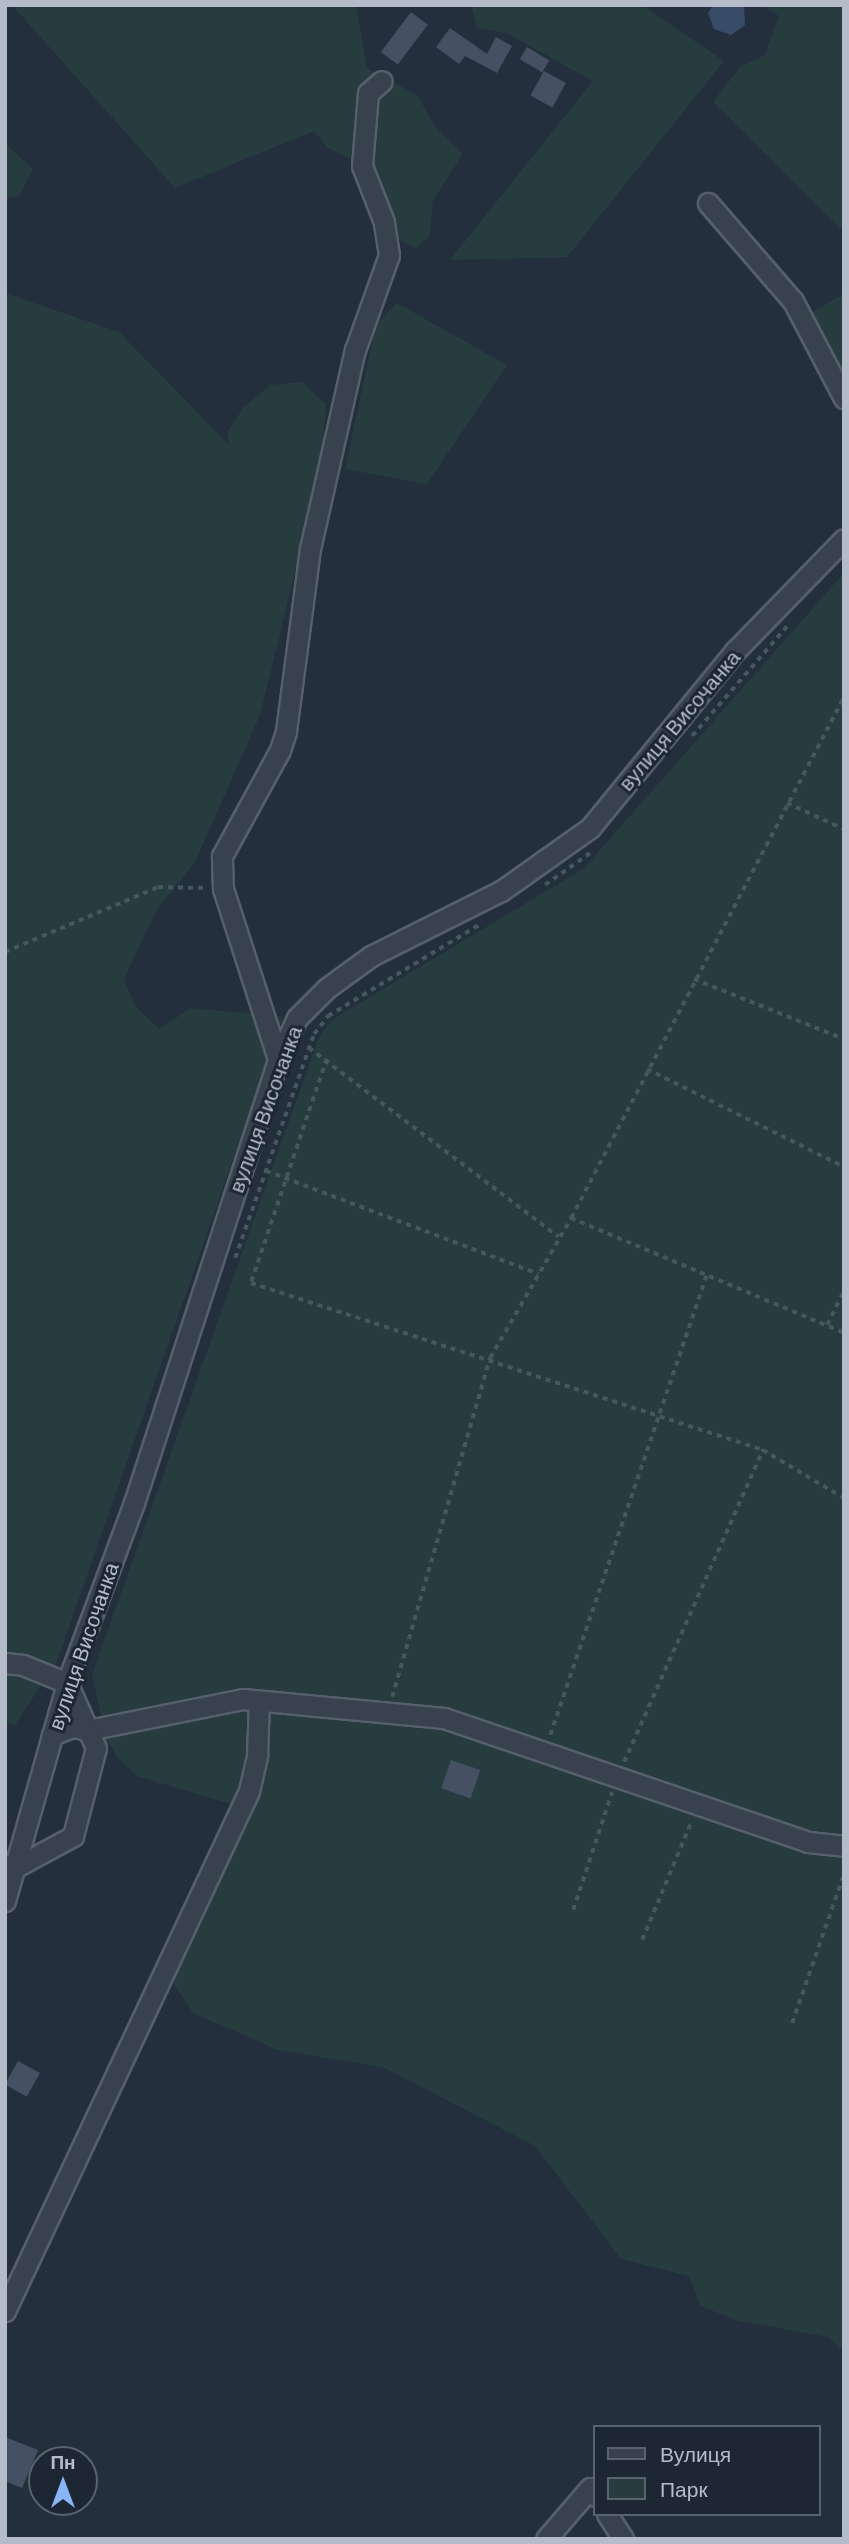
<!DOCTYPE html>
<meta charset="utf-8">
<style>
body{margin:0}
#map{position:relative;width:849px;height:2544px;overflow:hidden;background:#242f3e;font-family:Barlow,sans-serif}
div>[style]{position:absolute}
.green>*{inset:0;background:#263c3f}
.water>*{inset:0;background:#394c67}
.building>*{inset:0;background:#455162;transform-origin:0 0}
.path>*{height:3.5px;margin-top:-1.75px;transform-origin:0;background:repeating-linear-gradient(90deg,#44595c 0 5px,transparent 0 10px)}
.roads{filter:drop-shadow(2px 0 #565f6c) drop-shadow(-2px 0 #565f6c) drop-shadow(0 2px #565f6c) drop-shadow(0 -2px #565f6c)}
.minor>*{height:19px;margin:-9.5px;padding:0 9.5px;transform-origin:9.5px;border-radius:9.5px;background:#38414e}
span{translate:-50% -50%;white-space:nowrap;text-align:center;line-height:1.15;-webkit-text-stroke:6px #1d2633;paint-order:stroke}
.street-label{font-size:21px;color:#b4bcc9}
.frame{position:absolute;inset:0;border:7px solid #b4bcc9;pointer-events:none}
.legend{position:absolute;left:593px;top:2425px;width:228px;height:91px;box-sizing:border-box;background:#1d2633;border:2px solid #59626f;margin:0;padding:9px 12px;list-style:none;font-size:21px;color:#b4bcc9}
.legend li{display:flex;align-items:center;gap:14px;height:35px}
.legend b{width:35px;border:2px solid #59626f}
.north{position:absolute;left:28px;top:2446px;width:70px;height:70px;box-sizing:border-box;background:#1d2633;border:2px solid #59626f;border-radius:50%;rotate:0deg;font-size:19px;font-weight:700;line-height:28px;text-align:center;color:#b4bcc9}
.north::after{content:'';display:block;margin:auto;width:24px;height:32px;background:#8ab4f8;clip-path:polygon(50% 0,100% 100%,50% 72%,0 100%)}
</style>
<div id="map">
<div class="green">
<i style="clip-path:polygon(12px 5px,356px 5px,367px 68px,417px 95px,436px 128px,463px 154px,433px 200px,430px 236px,416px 248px,400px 241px,391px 208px,361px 164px,327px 147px,314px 131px,175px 188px)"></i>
<i style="clip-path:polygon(471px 5px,642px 5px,724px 61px,567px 257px,450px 260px,593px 81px,506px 33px,477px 28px)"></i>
<i style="clip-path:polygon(762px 5px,844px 5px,844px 232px,713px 102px,740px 67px,765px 55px,779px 16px)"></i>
<i style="clip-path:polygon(5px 143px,33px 169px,19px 196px,5px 198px)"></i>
<i style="clip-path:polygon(5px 293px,119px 332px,229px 445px,227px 432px,244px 407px,270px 385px,301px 382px,326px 404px,321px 467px,260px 715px,195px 862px,156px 911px,124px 979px,136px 1007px,159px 1029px,191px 1008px,283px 1017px,57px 1661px,15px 1725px,5px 1722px)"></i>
<i style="clip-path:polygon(844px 294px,844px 380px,809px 314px)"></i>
<i style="clip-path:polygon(397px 303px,507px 365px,427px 484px,345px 469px,376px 324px)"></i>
<i style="clip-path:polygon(844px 573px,844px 2352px,828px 2337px,735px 2320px,701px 2306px,689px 2276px,621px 2259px,535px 2146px,383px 2067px,278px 2050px,193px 2013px,174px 1984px,181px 1950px,239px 1820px,254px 1811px,137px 1776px,117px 1757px,106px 1738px,92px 1675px,319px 1037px,332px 1020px,584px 868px)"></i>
</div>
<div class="water">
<i style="clip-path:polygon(713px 5px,744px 5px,745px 25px,731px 35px,714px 29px,708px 13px)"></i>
</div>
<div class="building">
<i style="left:411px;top:12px;width:21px;height:50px;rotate:37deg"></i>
<i style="clip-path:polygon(450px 28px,487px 54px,496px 37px,512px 46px,497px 73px,465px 56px,459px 64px,436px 47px)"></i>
<i style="left:527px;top:47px;width:26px;height:14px;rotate:31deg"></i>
<i style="left:544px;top:71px;width:25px;height:28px;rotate:29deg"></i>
<i style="left:451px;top:1760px;width:31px;height:30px;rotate:19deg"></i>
<i style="left:18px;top:2061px;width:25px;height:27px;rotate:29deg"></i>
<i style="clip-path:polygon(5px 2437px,38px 2450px,22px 2488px,5px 2481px)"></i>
</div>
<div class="path">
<i style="left:692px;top:736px;width:150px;rotate:-49.1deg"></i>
<i style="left:787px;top:803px;width:63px;rotate:24.5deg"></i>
<i style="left:545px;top:885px;width:55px;rotate:-35.4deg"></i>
<i style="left:5px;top:952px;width:166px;rotate:-23deg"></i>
<i style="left:158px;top:887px;width:49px;rotate:1.2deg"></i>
<i style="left:694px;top:979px;width:162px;rotate:21.8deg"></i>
<i style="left:309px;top:1048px;width:313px;rotate:37.1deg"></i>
<i style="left:327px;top:1059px;width:237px;rotate:108.7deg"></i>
<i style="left:251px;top:1283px;width:539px;rotate:18.06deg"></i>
<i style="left:763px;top:1450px;width:94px;rotate:30.7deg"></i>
<i style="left:647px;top:1069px;width:220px;rotate:26.4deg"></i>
<i style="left:266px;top:1171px;width:291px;rotate:20.7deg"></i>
<i style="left:571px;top:1218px;width:296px;rotate:22.8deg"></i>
<i style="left:235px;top:1258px;width:238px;rotate:-70.6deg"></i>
<i style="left:314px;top:1034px;width:23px;rotate:-52deg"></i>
<i style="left:328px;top:1016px;width:176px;rotate:-31.1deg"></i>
<i style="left:827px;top:1325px;width:39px;rotate:-64deg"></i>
<i style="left:392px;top:1697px;width:353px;rotate:-73.9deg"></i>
<i style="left:490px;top:1358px;width:162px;rotate:-59.9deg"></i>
<i style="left:571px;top:1218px;width:588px;rotate:-62.35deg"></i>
<i style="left:550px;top:1735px;width:486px;rotate:-71.2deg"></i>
<i style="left:624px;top:1762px;width:342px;rotate:-66deg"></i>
<i style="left:573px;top:1910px;width:124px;rotate:-71.7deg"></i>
<i style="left:642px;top:1940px;width:128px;rotate:-67.4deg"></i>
<i style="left:792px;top:2023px;width:158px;rotate:-70.8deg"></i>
</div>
<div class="roads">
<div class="minor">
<i style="left:708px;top:203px;width:130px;rotate:49.1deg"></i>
<i style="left:793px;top:301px;width:110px;rotate:62.3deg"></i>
<i style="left:278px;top:1059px;width:179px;rotate:-107.9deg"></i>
<i style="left:223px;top:889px;width:33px;rotate:-92deg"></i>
<i style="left:222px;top:856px;width:121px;rotate:-61.3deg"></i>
<i style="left:280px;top:750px;width:20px;rotate:-72deg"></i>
<i style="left:286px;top:731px;width:184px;rotate:-82.5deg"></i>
<i style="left:310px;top:549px;width:204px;rotate:-77.3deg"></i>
<i style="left:355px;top:350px;width:101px;rotate:-70.3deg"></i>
<i style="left:389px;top:255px;width:33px;rotate:-99deg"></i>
<i style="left:384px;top:222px;width:60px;rotate:-111.4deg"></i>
<i style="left:362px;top:166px;width:73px;rotate:-85.3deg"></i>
<i style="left:368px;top:93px;width:18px;rotate:-41deg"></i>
<i style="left:5px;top:1663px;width:18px;rotate:6deg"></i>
<i style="left:23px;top:1665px;width:48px;rotate:22.2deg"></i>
<i style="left:67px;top:1683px;width:51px;rotate:65.9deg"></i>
<i style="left:88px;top:1730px;width:158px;rotate:-11.3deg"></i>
<i style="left:243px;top:1699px;width:202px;rotate:5.4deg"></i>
<i style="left:444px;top:1718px;width:385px;rotate:18.8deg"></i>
<i style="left:808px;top:1842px;width:36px;rotate:6deg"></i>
<i style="left:10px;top:1865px;width:6px;rotate:18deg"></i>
<i style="left:16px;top:1867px;width:65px;rotate:-28.5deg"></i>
<i style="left:73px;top:1836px;width:91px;rotate:-75.4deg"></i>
<i style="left:96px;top:1748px;width:20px;rotate:-114deg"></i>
<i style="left:88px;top:1730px;width:16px;rotate:-169deg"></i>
<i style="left:72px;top:1727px;width:22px;rotate:158deg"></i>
<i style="left:5px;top:1901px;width:227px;rotate:-74.1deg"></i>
<i style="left:67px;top:1683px;width:192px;rotate:-69.6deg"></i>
<i style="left:134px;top:1503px;width:467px;rotate:-72deg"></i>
<i style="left:278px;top:1059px;width:45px;rotate:-65.1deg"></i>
<i style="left:297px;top:1018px;width:42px;rotate:-45deg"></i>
<i style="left:327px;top:988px;width:54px;rotate:-36deg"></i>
<i style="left:371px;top:956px;width:145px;rotate:-26.6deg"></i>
<i style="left:501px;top:891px;width:109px;rotate:-35.3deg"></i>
<i style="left:590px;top:828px;width:229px;rotate:-50.7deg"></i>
<i style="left:735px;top:651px;width:156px;rotate:-45.8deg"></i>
<i style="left:5px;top:2311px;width:574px;rotate:-64.86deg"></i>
<i style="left:249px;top:1791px;width:37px;rotate:-77deg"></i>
<i style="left:257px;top:1755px;width:54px;rotate:-87.9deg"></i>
<i style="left:607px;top:2514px;width:30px;rotate:57deg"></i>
<i style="left:546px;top:2539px;width:67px;rotate:-49.2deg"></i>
<i style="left:590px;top:2488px;width:9px;rotate:58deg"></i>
</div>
</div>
<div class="street-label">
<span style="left:679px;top:720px;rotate:-50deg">вулиця Височанка</span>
<span style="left:265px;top:1109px;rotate:-70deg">вулиця Височанка</span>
<span style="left:83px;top:1646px;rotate:-71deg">вулиця Височанка</span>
</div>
<div class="frame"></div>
<ul class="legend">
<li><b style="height:9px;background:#38414e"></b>Вулиця</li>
<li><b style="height:19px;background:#263c3f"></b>Парк</li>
</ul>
<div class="north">Пн</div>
</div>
